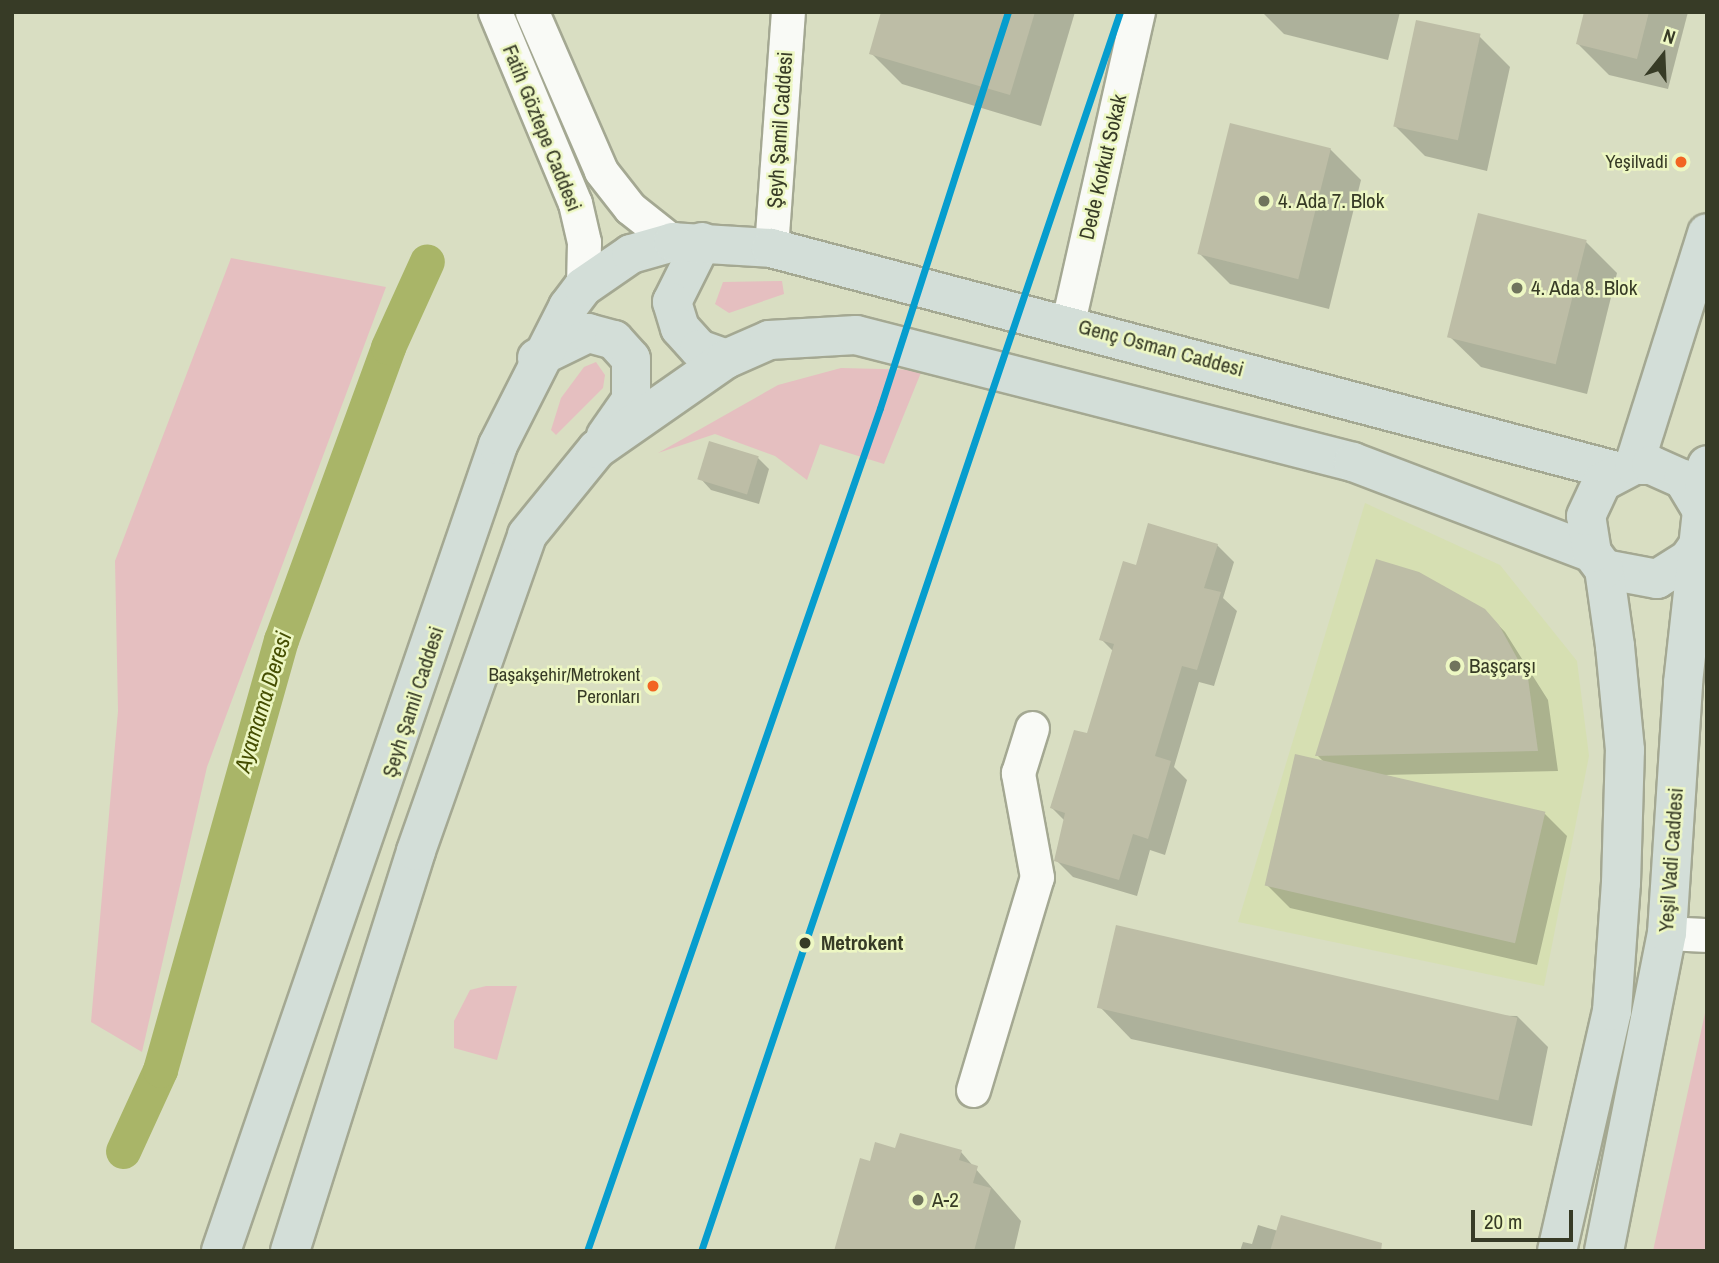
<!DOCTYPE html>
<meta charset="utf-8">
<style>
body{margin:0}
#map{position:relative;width:1719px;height:1263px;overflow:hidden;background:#d9dec2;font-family:"Archivo Narrow",sans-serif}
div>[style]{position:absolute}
.built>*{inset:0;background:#d6dfb2}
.green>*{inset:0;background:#e5bfc0}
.shadow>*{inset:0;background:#0003}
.canal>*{height:35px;margin:-17.5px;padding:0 17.5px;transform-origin:17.5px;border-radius:17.5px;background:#a9b568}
.building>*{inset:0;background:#bdbda6;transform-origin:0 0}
.roads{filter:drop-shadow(2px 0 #a4a892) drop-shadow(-2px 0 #a4a892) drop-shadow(0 2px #a4a892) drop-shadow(0 -2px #a4a892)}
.minor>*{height:33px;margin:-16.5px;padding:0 16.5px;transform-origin:16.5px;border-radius:16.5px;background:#f9faf6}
.major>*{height:38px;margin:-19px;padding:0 19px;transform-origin:19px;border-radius:19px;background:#d3ded8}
.metro-1>*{height:7px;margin:-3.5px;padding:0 3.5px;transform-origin:3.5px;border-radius:3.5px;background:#069dce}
.dots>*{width:19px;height:19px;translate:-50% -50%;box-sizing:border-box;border:4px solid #edf7c3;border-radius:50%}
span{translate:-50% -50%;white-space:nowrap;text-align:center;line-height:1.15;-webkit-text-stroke:5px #edf7c3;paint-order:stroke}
.bus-label{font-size:19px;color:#373b26}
.right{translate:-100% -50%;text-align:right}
.street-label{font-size:21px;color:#373b26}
.poi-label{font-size:21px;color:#373b26}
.left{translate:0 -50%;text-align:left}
.stop-label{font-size:21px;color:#373b26;font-weight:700}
.water-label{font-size:23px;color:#454e02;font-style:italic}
.frame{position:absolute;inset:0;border:14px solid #373b26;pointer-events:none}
.north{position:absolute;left:1628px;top:21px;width:70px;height:70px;-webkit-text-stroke:5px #edf7c3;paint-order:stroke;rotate:18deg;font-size:19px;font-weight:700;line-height:28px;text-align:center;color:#373b26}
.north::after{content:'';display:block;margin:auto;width:24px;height:32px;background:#373b26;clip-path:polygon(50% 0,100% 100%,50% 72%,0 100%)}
.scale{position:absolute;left:1471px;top:1210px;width:102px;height:32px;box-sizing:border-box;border:4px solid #373b26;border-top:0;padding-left:9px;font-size:21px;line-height:24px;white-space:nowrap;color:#373b26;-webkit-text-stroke:5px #edf7c3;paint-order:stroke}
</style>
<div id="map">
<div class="built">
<i style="clip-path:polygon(1365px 503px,1500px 565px,1577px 661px,1589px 756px,1544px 986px,1238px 922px)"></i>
</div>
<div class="green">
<i style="clip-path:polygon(231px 258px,386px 287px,207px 767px,142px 1052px,91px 1022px,118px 711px,115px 561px)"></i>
<i style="clip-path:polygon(782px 281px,784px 294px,729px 313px,715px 304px,723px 282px)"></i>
<i style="clip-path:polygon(596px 362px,605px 375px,603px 388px,556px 435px,551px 430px,561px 398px,584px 367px)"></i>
<i style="clip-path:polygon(841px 368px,922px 370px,884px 464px,820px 444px,807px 480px,775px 456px,715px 434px,658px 453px,778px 385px)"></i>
<i style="clip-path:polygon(486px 986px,517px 986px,497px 1060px,454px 1048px,454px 1021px,470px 990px)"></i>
<i style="clip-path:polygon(1707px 1004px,1707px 1251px,1653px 1251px)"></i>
</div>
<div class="shadow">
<i style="clip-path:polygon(883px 12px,1075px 12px,1041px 126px,902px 84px,871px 53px)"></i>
<i style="clip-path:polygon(1262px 12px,1400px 12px,1388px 60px,1284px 34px)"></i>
<i style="clip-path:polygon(1586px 12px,1688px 12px,1668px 89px,1609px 75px,1578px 44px)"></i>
<i style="clip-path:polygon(1479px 36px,1510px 67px,1487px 171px,1425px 156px,1394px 125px)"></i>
<i style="clip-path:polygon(1330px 149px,1361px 180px,1329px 309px,1230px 284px,1199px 253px)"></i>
<i style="clip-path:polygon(1586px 242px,1617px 273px,1587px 394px,1481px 367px,1449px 336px)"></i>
<i style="clip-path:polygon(758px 458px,769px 469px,759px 504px,711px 490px,700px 478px)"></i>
<i style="clip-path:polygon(1217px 545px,1234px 562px,1223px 598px,1237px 611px,1214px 686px,1199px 682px,1174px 767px,1187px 780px,1165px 855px,1150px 850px,1137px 896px,1073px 877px,1056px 860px,1065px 821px,1052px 808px,1088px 735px,1114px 652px,1101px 639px,1137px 567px)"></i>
<i style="clip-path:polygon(1484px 610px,1505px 632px,1548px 700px,1558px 771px,1384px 775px,1545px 814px,1567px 836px,1537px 965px,1290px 908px,1267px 885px,1324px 762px,1317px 755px)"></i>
<i style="clip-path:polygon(1100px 1007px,1517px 1016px,1548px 1047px,1532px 1126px,1131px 1039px)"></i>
<i style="clip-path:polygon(897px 1150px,961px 1152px,1021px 1221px,1014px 1251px,836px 1251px,871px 1163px)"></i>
<i style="clip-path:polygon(1258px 1225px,1278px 1231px,1360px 1251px,1240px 1251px,1243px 1242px,1252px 1244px)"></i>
</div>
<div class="canal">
<i style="left:123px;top:1151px;width:89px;rotate:-65.4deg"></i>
<i style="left:160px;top:1070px;width:447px;rotate:-74.3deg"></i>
<i style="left:281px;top:640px;width:312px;rotate:-69.9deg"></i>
<i style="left:388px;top:347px;width:94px;rotate:-65.6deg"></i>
</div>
<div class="building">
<i style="clip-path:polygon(881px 12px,1035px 12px,1010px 95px,869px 54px)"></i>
<i style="clip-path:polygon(1584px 12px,1649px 12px,1637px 59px,1576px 44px)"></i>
<i style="left:1416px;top:20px;width:66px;height:109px;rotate:12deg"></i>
<i style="left:1230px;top:123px;width:104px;height:135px;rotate:14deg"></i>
<i style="left:1478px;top:213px;width:112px;height:128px;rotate:14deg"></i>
<i style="left:709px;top:441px;width:52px;height:40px;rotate:17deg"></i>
<i style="clip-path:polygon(1148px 523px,1218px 544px,1204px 588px,1221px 592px,1197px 670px,1182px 666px,1155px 756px,1171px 761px,1148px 839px,1133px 834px,1119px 880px,1054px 861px,1065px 813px,1050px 808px,1074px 730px,1087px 733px,1114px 644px,1099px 640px,1123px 561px,1136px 565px)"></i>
<i style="clip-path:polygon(1376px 559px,1419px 572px,1485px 609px,1499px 625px,1528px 678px,1538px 751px,1315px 756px)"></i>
<i style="left:1295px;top:754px;width:257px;height:135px;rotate:13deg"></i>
<i style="left:1116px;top:925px;width:412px;height:85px;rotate:13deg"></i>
<i style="clip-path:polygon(900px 1133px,962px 1150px,959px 1160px,978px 1166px,973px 1183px,991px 1188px,974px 1251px,834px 1251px,860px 1158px,870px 1161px,875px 1142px,895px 1148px)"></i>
<i style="clip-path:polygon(1281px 1215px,1382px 1243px,1381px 1251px,1270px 1251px)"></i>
</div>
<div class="roads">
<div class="minor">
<i style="left:495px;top:12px;width:207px;rotate:67.3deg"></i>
<i style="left:575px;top:203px;width:40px;rotate:77deg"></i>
<i style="left:584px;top:242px;width:45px;rotate:91.3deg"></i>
<i style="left:532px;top:12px;width:173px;rotate:66.5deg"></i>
<i style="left:601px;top:171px;width:47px;rotate:51.9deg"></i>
<i style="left:630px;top:208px;width:55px;rotate:38.3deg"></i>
<i style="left:771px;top:248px;width:237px;rotate:-85.9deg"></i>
<i style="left:1068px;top:322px;width:318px;rotate:-77.3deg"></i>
<i style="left:1667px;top:933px;width:40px;rotate:2.9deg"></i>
<i style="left:973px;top:1090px;width:222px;rotate:-73.3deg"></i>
<i style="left:1037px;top:877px;width:106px;rotate:-100.4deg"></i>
<i style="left:1018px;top:773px;width:47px;rotate:-72.7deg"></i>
</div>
<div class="major">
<i style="left:702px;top:242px;width:67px;rotate:116.6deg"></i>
<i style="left:672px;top:302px;width:27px;rotate:73deg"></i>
<i style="left:680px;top:328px;width:28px;rotate:48deg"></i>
<i style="left:699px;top:349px;width:29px;rotate:20deg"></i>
<i style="left:537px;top:358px;width:57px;rotate:-26.1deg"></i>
<i style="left:588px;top:333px;width:27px;rotate:15deg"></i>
<i style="left:614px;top:340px;width:25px;rotate:48deg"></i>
<i style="left:631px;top:359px;width:41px;rotate:90deg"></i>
<i style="left:631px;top:400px;width:44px;rotate:124.8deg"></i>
<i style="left:1634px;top:465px;width:243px;rotate:-72.5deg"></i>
<i style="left:1604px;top:569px;width:54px;rotate:10.7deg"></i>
<i style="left:1657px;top:579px;width:36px;rotate:-32deg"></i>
<i style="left:1688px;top:560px;width:19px;rotate:-55deg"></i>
<i style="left:221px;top:1251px;width:852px;rotate:-71.03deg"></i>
<i style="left:498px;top:445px;width:155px;rotate:-63.1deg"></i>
<i style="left:568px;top:307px;width:25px;rotate:-53deg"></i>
<i style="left:583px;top:287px;width:58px;rotate:-34.5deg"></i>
<i style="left:631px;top:254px;width:44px;rotate:-15.9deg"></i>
<i style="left:673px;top:242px;width:98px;rotate:3.5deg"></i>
<i style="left:771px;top:248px;width:874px;rotate:14.78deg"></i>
<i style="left:290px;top:1251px;width:419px;rotate:-72.5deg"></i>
<i style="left:416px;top:851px;width:335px;rotate:-70.6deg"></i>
<i style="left:527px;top:535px;width:111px;rotate:-50.9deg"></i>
<i style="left:597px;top:449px;width:157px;rotate:-34.9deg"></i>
<i style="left:726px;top:359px;width:47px;rotate:-23.8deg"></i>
<i style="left:769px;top:340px;width:87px;rotate:-3.3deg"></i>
<i style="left:856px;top:335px;width:513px;rotate:14.33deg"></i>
<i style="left:1353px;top:462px;width:256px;rotate:20.8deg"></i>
<i style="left:1557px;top:1251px;width:246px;rotate:-77.1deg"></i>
<i style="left:1612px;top:1011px;width:128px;rotate:-86deg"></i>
<i style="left:1621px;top:883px;width:133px;rotate:-88.3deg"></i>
<i style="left:1625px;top:750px;width:104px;rotate:-95.5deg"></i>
<i style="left:1615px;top:646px;width:78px;rotate:-98.1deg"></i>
<i style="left:1604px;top:569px;width:20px;rotate:-127deg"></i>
<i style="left:1592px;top:553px;width:37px;rotate:-99deg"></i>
<i style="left:1586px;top:516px;width:38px;rotate:-65deg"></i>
<i style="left:1602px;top:482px;width:36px;rotate:-28deg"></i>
<i style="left:1634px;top:465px;width:17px"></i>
<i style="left:1651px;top:465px;width:35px;rotate:24deg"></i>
<i style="left:1683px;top:479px;width:35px;rotate:59deg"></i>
<i style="left:1604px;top:1251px;width:324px;rotate:-78.8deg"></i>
<i style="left:1667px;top:933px;width:251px;rotate:-86.3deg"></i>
<i style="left:1683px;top:683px;width:219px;rotate:-83.7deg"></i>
</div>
</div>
<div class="metro-1">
<i style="left:587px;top:1251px;width:892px;rotate:-70.83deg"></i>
<i style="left:880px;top:408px;width:416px;rotate:-72.1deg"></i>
<i style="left:701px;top:1251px;width:1308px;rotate:-71.32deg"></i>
</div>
<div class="dots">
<i style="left:1681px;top:162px;background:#f26522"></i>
<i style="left:1264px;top:201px;background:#70745d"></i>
<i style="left:1517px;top:288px;background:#70745d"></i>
<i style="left:1455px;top:666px;background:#70745d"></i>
<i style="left:653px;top:686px;background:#f26522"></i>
<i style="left:805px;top:943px;background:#373b26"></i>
<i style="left:918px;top:1200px;background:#70745d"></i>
</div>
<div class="bus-label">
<span class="right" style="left:1668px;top:162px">Yeşilvadi</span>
<span class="right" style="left:640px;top:686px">Başakşehir/Metrokent<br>Peronları</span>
</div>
<div class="street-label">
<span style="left:542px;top:128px;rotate:68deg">Fatih Göztepe Caddesi</span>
<span style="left:780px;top:130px;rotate:-86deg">Şeyh Şamil Caddesi</span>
<span style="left:1103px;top:167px;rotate:-77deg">Dede Korkut Sokak</span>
<span style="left:1161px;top:348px;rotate:15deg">Genç Osman Caddesi</span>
<span style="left:413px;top:702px;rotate:-72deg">Şeyh Şamil Caddesi</span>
<span style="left:1671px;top:860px;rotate:-86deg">Yeşil Vadi Caddesi</span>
</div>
<div class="poi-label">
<span class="left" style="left:1278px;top:201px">4. Ada 7. Blok</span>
<span class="left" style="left:1531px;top:288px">4. Ada 8. Blok</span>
<span class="left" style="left:1469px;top:666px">Başçarşı</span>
<span class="left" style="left:932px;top:1200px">A-2</span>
</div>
<div class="stop-label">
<span class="left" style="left:821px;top:943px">Metrokent</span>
</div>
<div class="water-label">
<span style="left:263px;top:702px;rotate:-73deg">Ayamama Deresi</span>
</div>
<div class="frame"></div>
<div class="north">N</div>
<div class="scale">20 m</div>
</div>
